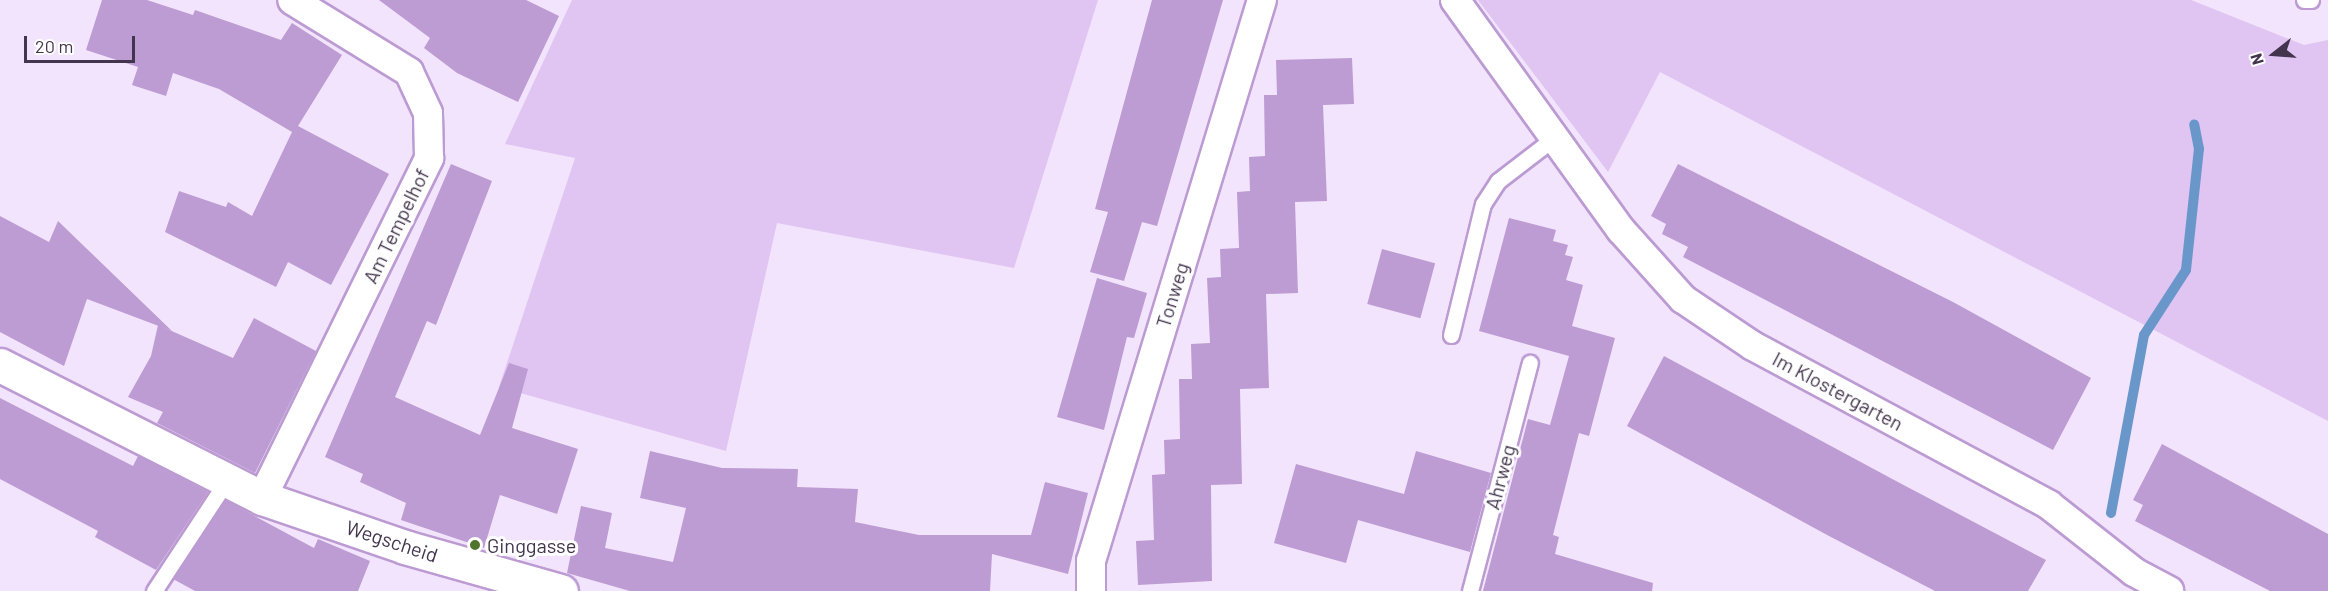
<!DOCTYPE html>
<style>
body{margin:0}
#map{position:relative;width:2328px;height:591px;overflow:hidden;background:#f2e4fc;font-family:Barlow,sans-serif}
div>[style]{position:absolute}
.green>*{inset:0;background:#e0c4f2}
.stream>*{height:10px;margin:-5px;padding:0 5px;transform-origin:5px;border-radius:5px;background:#6a97ca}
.building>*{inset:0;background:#bd9bd3;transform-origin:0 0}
.roads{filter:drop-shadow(2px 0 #bc9bd3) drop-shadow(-2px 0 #bc9bd3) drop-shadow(0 2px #bc9bd3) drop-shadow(0 -2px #bc9bd3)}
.service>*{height:15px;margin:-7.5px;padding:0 7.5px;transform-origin:7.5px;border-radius:7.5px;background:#fff}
.minor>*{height:28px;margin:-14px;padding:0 14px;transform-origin:14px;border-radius:14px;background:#fff}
.tertiary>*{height:33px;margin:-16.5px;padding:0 16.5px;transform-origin:16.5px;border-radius:16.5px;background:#fff}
.dots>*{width:16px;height:16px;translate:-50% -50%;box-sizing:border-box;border:3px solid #fff;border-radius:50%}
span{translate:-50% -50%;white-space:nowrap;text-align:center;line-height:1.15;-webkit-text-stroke:6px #fff;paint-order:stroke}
.street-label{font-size:20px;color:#43354d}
.poi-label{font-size:20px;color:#43354d}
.left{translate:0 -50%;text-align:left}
.north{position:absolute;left:2244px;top:24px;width:60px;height:60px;-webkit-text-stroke:4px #fff;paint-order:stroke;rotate:253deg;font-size:16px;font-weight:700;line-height:24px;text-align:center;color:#43354d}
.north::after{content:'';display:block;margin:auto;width:21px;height:27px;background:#43354d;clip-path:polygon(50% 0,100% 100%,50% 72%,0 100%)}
.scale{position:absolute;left:24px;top:36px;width:111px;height:27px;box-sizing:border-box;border:3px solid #43354d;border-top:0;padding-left:8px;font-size:18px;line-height:21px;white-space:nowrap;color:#43354d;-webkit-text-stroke:4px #fff;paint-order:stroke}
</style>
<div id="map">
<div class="green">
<i style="clip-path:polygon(572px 0,1098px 0,1014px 268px,777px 223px,726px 451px,499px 387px,575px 158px,505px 144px)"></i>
<i style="clip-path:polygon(1478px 0,2191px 0,2304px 45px,2328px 40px,2328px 421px,1660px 72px,1608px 172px)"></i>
</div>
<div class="stream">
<i style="left:2111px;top:513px;width:181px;rotate:-79.5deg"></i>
<i style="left:2144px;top:335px;width:77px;rotate:-57.1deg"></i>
<i style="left:2186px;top:270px;width:122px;rotate:-83.9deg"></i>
<i style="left:2199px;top:149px;width:25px;rotate:-101deg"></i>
</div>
<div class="building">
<i style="clip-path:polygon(102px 0,147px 0,193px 15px,195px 10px,281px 40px,292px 23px,342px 55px,298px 126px,389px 174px,331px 285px,288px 262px,276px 287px,165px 232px,179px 191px,226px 207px,228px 202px,252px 216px,292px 132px,219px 89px,173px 73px,166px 96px,132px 85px,138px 67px,86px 50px)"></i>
<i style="clip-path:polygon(379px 0,526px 0,559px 16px,518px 102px,457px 73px,424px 48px,430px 38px)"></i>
<i style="clip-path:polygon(1152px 0,1223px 0,1157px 226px,1142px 222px,1124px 281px,1090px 272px,1108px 212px,1095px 209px)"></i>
<i style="clip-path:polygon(1352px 58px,1354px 104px,1323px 105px,1327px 201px,1295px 202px,1298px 293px,1266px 294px,1269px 388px,1240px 389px,1242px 484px,1211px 485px,1212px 581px,1138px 585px,1136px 541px,1154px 540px,1152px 475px,1165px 474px,1164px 440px,1180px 439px,1179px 379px,1192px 379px,1191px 344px,1210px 343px,1207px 278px,1221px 277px,1220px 249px,1239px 248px,1237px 192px,1250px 191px,1249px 157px,1265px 156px,1264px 95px,1277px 95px,1276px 60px)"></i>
<i style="clip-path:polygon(451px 164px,492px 181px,436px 325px,427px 321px,395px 397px,480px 435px,509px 363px,528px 369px,512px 428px,578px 449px,557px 514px,500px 495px,484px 548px,401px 520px,406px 503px,360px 482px,363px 474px,325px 457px)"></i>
<i style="clip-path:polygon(1678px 164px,1953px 302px,2091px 378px,2053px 450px,1683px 257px,1688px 247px,1662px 234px,1666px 224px,1651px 216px)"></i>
<i style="clip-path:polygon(0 216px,49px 242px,58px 221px,172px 331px,87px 299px,64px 366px,0 332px)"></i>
<i style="clip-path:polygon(1509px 218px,1556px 230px,1553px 241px,1568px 245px,1565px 255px,1573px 257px,1566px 280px,1583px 285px,1572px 326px,1615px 338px,1589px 436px,1579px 433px,1553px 535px,1559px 537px,1555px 554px,1653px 583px,1652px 591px,1483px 591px,1528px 419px,1550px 425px,1569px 356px,1479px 331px)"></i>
<i style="left:1382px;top:249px;width:55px;height:57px;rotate:15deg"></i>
<i style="clip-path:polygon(1097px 278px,1147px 293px,1134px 338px,1127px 337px,1104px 430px,1057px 417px)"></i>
<i style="clip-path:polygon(254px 318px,316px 351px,255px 473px,157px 423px,163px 412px,128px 397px,151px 356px,158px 325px,233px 358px)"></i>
<i style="clip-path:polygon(1664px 356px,1896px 481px,2046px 560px,2028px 591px,1935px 591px,1829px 536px,1627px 426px)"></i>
<i style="clip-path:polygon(0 398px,133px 466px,138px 456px,208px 492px,156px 570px,95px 537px,98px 531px,0 479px)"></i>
<i style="clip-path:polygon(2162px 444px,2328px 534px,2328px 591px,2270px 591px,2135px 521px,2143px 505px,2133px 500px)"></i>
<i style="clip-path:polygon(650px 451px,722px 468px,798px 469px,797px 487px,858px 489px,855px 522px,919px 535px,1031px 535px,1045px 482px,1088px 493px,1068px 574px,992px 554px,990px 591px,630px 591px,567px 573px,581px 506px,612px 513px,605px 548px,673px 562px,686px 508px,640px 498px)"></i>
<i style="clip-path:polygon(1416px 451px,1491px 473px,1470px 552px,1358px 520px,1346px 563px,1274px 543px,1296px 464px,1404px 494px)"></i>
<i style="clip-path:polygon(225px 500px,314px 548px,318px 539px,370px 561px,358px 591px,195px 591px,173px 579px)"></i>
</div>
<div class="roads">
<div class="service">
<i style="left:2304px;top:0;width:7px"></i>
<i style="left:1451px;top:335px;width:135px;rotate:-76.3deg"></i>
<i style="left:1483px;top:204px;width:27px;rotate:-57deg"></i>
<i style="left:1498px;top:181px;width:71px;rotate:-37.5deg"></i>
<i style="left:154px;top:591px;width:131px;rotate:-56.6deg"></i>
<i style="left:1470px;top:591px;width:236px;rotate:-75.3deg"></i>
</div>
<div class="minor">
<i style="left:1455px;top:0;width:284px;rotate:54.2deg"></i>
<i style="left:1621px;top:230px;width:93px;rotate:48.1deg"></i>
<i style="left:1683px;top:299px;width:84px;rotate:33.9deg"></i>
<i style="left:1753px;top:346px;width:336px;rotate:28.2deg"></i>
<i style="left:2049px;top:505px;width:108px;rotate:38.2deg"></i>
<i style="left:2134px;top:572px;width:40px;rotate:28deg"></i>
<i style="left:262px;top:498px;width:379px;rotate:-63.8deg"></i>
<i style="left:429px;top:158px;width:45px;rotate:-91.3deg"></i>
<i style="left:428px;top:113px;width:45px;rotate:-114.9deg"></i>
<i style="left:409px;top:72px;width:137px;rotate:-148.4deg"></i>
<i style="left:1091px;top:591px;width:30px;rotate:-90deg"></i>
<i style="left:1091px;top:561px;width:586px;rotate:-73.05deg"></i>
</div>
<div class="tertiary">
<i style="left:0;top:365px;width:294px;rotate:26.9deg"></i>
<i style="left:262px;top:498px;width:151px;rotate:18.9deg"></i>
<i style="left:405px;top:547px;width:162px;rotate:15.8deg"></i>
</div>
</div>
<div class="dots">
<i style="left:475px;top:545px;background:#50742d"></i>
</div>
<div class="street-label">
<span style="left:396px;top:226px;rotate:-64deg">Am Tempelhof</span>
<span style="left:1172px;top:295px;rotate:-73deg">Tonweg</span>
<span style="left:1838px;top:391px;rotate:28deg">Im Klostergarten</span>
<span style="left:1500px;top:477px;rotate:-75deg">Ahrweg</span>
<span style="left:392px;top:541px;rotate:18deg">Wegscheid</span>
</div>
<div class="poi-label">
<span class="left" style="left:487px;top:545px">Ginggasse</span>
</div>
<div class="north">N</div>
<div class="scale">20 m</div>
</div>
